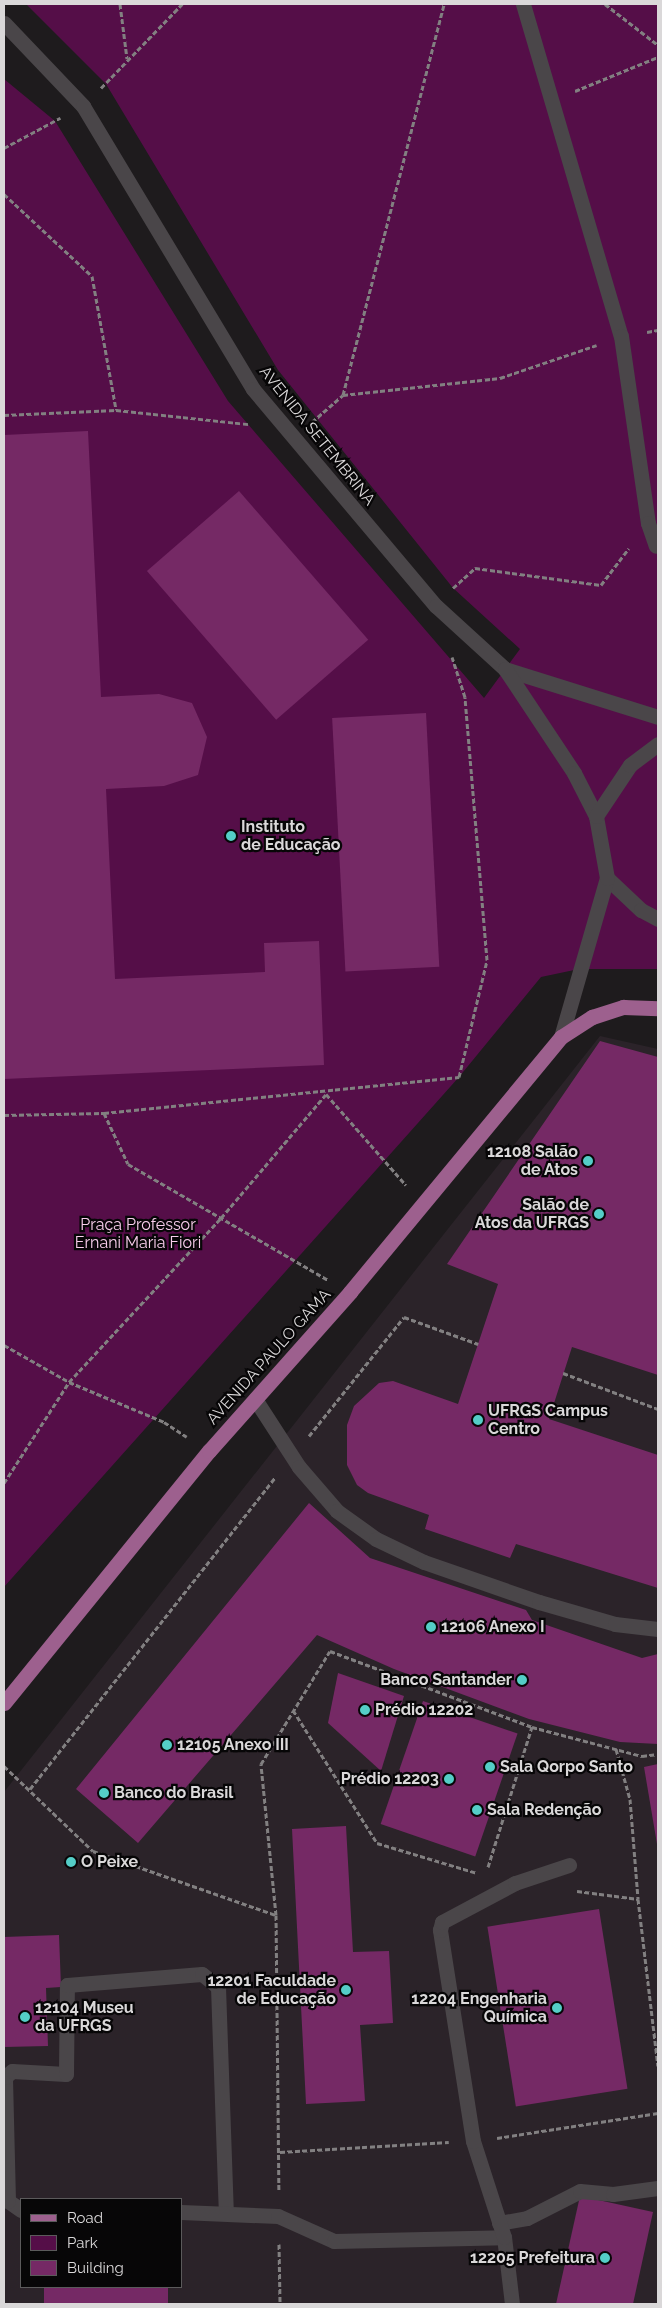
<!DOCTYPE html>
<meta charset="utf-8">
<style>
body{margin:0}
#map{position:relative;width:662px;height:2308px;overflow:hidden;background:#1e1b1d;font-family:Raleway,sans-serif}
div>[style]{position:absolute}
.built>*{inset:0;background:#2b2329}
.green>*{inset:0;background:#550e48}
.building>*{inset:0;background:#752965;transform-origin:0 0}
.path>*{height:3px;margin-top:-1.5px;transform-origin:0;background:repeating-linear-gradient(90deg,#828081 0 5px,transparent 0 7.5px)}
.minor>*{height:15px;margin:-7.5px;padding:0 7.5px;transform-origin:7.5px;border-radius:7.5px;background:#4a4649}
.major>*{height:15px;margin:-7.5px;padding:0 7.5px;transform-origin:7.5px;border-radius:7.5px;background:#9d608e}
.dots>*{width:14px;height:14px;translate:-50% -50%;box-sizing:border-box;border:2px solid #070607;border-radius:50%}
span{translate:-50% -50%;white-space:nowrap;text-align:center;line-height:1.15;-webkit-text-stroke:4.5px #070607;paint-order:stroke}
.street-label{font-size:16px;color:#dad8d9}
.poi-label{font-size:16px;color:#dad8d9;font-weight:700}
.left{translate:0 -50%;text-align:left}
.right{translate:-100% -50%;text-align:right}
.park-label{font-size:16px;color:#f8cdec}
.frame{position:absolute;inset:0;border:5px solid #dad8d9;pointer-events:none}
.legend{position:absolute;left:20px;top:2198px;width:162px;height:90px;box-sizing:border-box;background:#070607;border:1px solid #5b5a5b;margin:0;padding:6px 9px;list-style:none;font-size:15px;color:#dad8d9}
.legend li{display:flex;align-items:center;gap:10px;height:25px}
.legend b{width:25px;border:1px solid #5b5a5b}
</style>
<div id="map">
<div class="built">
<i style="clip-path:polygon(evenodd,600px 1036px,658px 1049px,658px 2304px,4px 2304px,4px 1792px,600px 1036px,21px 2199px,181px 2199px,181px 2287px,21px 2287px,21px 2199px)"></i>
</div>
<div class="green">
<i style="clip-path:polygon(26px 4px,658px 4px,658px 969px,579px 969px,541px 977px,459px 1077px,4px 1587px,4px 79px,55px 121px,228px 401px,484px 698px,520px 649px,453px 588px,278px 370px,106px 84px)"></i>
</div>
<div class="building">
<i style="clip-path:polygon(88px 431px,101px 697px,159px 694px,192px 703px,207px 737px,198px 775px,164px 786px,106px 789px,115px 979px,265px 972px,264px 943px,319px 941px,324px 1065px,4px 1079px,4px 435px)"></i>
<i style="left:239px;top:491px;width:197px;height:122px;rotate:49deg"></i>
<i style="left:426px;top:713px;width:254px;height:94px;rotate:87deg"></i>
<i style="clip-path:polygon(600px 1041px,658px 1057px,658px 1375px,572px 1347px,549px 1419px,658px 1455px,658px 1588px,516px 1544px,510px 1558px,425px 1529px,429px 1515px,368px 1493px,357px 1485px,347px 1465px,347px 1425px,354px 1406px,379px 1383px,393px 1381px,458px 1404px,498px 1284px,447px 1264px)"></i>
<i style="clip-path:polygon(309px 1503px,370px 1558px,526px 1610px,532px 1620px,642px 1658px,658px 1654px,658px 1744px,620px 1742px,529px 1719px,394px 1669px,317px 1635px,138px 1843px,76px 1789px)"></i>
<i style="clip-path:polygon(338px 1673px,404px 1696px,381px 1771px,328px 1723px)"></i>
<i style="left:423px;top:1701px;width:100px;height:130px;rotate:19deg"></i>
<i style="clip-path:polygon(658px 1764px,658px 1844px,657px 1844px,644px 1767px)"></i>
<i style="clip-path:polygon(346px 1826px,353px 1952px,389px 1951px,393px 2023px,360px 2025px,365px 2101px,306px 2104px,292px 1829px)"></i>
<i style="left:599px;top:1909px;width:182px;height:113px;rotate:81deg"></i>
<i style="clip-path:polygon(59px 1935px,61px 1987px,46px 1988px,48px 2046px,4px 2047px,4px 1937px)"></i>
<i style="clip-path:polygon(580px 2196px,653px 2212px,633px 2304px,556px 2304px)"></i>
<i style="left:44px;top:2287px;width:124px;height:17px"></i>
</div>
<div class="path">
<i style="left:120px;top:4px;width:55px;rotate:82.7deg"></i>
<i style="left:605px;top:4px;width:67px;rotate:37.7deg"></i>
<i style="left:101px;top:88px;width:117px;rotate:-46deg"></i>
<i style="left:575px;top:91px;width:90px;rotate:-22.3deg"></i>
<i style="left:4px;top:148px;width:64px;rotate:-28.2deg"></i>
<i style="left:4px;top:194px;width:120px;rotate:43deg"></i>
<i style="left:92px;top:276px;width:136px;rotate:79.8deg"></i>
<i style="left:647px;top:332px;width:11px;rotate:-10deg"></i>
<i style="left:343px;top:395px;width:404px;rotate:-75.5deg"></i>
<i style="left:4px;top:415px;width:112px;rotate:-2.6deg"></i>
<i style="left:116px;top:410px;width:133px;rotate:6.1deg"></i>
<i style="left:312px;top:422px;width:41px;rotate:-41.1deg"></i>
<i style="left:343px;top:395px;width:158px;rotate:-6.2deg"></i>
<i style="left:500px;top:378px;width:102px;rotate:-18.8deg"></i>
<i style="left:453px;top:588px;width:30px;rotate:-42deg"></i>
<i style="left:475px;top:568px;width:127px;rotate:7.7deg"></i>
<i style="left:601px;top:585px;width:46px;rotate:-52.9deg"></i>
<i style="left:104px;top:1113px;width:56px;rotate:64.8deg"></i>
<i style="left:128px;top:1164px;width:231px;rotate:30.1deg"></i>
<i style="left:4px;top:1115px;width:100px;rotate:-1.1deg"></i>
<i style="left:104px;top:1113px;width:357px;rotate:-5.8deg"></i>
<i style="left:459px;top:1077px;width:120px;rotate:-76.5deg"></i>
<i style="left:487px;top:960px;width:264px;rotate:-94.8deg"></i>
<i style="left:465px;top:697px;width:42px;rotate:-108deg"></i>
<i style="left:4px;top:1345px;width:75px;rotate:29.6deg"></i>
<i style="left:69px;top:1382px;width:103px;rotate:22.8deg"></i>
<i style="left:164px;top:1422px;width:27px;rotate:33deg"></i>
<i style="left:563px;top:1373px;width:102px;rotate:20.8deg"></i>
<i style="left:309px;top:1436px;width:152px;rotate:-51.4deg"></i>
<i style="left:404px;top:1317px;width:79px;rotate:20deg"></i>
<i style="left:4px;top:1483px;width:120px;rotate:-57.2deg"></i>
<i style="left:69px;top:1382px;width:224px;rotate:-47.2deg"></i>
<i style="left:221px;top:1218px;width:162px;rotate:-49.7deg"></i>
<i style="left:326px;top:1094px;width:121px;rotate:48.7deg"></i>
<i style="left:293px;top:1710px;width:157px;rotate:57.7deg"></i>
<i style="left:377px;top:1843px;width:104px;rotate:16.7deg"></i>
<i style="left:616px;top:1749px;width:52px;rotate:74.4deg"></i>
<i style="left:630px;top:1799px;width:100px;rotate:85.4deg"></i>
<i style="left:4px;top:1766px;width:123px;rotate:43.7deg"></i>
<i style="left:93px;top:1851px;width:194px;rotate:19.3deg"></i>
<i style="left:276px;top:1915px;width:275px;rotate:89.4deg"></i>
<i style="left:30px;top:1789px;width:396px;rotate:-51.8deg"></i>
<i style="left:488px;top:1867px;width:147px;rotate:-72.6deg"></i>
<i style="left:577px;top:1891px;width:62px;rotate:7.5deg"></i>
<i style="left:638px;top:1899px;width:168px;rotate:83.2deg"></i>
<i style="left:276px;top:1915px;width:152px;rotate:-95.7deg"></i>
<i style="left:261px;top:1764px;width:132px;rotate:-58.6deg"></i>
<i style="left:330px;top:1651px;width:216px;rotate:20.6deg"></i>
<i style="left:532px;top:1727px;width:114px;rotate:14.8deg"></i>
<i style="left:642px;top:1756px;width:16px;rotate:-7deg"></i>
<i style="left:497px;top:2138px;width:163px;rotate:-8.8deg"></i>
<i style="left:280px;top:2152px;width:169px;rotate:-3.4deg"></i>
<i style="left:279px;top:2244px;width:60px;rotate:89deg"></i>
</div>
<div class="minor">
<i style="left:523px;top:4px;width:346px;rotate:73.6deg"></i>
<i style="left:621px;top:336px;width:189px;rotate:81.8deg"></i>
<i style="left:648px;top:523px;width:24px;rotate:71deg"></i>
<i style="left:4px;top:23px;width:115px;rotate:46.4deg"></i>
<i style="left:83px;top:106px;width:330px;rotate:59deg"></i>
<i style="left:253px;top:389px;width:284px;rotate:49.9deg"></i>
<i style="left:436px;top:606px;width:93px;rotate:42.4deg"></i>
<i style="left:505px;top:669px;width:160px;rotate:17.4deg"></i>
<i style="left:505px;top:669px;width:125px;rotate:56.4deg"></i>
<i style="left:574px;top:773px;width:48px;rotate:62.9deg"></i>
<i style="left:607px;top:878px;width:47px;rotate:43.3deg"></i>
<i style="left:641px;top:910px;width:19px;rotate:28deg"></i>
<i style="left:561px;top:1037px;width:166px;rotate:-73.9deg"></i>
<i style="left:607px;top:878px;width:63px;rotate:-100.1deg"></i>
<i style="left:596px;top:816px;width:61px;rotate:-56.3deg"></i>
<i style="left:630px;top:765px;width:35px;rotate:-37deg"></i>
<i style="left:255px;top:1399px;width:81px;rotate:57.1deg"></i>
<i style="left:299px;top:1467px;width:58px;rotate:49.2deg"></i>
<i style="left:337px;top:1511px;width:48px;rotate:35.7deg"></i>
<i style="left:376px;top:1539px;width:53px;rotate:25.6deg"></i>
<i style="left:424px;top:1562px;width:122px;rotate:19.2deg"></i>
<i style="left:539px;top:1602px;width:79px;rotate:16.1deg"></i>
<i style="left:615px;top:1624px;width:43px;rotate:6.6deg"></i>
<i style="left:21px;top:2210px;width:16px;rotate:-145deg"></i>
<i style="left:8px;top:2201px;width:124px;rotate:-91.4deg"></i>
<i style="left:5px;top:2077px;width:9px;rotate:-41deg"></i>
<i style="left:12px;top:2071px;width:54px;rotate:3.2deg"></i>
<i style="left:66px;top:2074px;width:89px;rotate:-89.4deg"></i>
<i style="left:67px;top:1985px;width:135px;rotate:-4.7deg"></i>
<i style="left:202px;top:1974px;width:21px;rotate:39deg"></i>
<i style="left:218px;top:1987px;width:224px;rotate:88deg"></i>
<i style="left:181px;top:2212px;width:97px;rotate:2.4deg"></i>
<i style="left:278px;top:2216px;width:61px;rotate:24.1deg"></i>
<i style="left:334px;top:2241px;width:170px;rotate:-1.3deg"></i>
<i style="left:499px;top:2223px;width:28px;rotate:-10deg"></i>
<i style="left:527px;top:2218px;width:59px;rotate:-27deg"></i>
<i style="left:580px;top:2191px;width:33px;rotate:5deg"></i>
<i style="left:613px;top:2194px;width:45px;rotate:-7.6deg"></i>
<i style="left:512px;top:2304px;width:67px;rotate:-96.8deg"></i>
<i style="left:504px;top:2237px;width:101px;rotate:-107.9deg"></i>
<i style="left:473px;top:2141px;width:214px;rotate:-98.9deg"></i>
<i style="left:440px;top:1930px;width:8px;rotate:-76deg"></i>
<i style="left:442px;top:1922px;width:83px;rotate:-28.1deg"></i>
<i style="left:515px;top:1883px;width:57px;rotate:-18.4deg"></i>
</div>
<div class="major">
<i style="left:4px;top:1703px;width:325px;rotate:-50.9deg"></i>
<i style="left:209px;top:1451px;width:213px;rotate:-48.4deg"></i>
<i style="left:350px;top:1292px;width:331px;rotate:-50.4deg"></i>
<i style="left:561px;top:1037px;width:37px;rotate:-33deg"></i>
<i style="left:592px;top:1017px;width:33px;rotate:-18deg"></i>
<i style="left:623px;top:1007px;width:35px;rotate:2deg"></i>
</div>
<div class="dots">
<i style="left:231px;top:836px;background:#54cdc7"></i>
<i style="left:588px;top:1161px;background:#54cdc7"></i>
<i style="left:599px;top:1214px;background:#54cdc7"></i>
<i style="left:478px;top:1420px;background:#54cdc7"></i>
<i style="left:431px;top:1627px;background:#54cdc7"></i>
<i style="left:522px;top:1680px;background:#54cdc7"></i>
<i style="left:365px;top:1710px;background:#54cdc7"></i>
<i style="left:167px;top:1745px;background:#54cdc7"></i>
<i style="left:490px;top:1767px;background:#54cdc7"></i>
<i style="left:449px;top:1779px;background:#54cdc7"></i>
<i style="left:104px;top:1793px;background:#54cdc7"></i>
<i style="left:477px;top:1810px;background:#54cdc7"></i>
<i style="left:71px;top:1862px;background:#54cdc7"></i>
<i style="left:346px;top:1990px;background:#54cdc7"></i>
<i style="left:557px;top:2008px;background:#54cdc7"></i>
<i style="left:25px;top:2017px;background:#54cdc7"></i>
<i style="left:605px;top:2258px;background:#54cdc7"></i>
</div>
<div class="street-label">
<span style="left:317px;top:436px;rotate:51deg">AVENIDA SETEMBRINA</span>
<span style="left:269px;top:1357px;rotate:-48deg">AVENIDA PAULO GAMA</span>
</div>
<div class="poi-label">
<span class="left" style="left:241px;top:836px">Instituto<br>de Educação</span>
<span class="right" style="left:578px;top:1161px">12108 Salão<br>de Atos</span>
<span class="right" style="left:589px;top:1214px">Salão de<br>Atos da UFRGS</span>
<span class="left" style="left:488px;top:1420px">UFRGS Campus<br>Centro</span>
<span class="left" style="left:441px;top:1627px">12106 Anexo I</span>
<span class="right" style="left:512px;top:1680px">Banco Santander</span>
<span class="left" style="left:375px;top:1710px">Prédio 12202</span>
<span class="left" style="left:177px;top:1745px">12105 Anexo III</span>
<span class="left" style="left:500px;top:1767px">Sala Qorpo Santo</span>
<span class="right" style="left:439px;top:1779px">Prédio 12203</span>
<span class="left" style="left:114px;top:1793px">Banco do Brasil</span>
<span class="left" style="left:487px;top:1810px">Sala Redenção</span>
<span class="left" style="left:81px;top:1862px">O Peixe</span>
<span class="right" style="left:336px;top:1990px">12201 Faculdade<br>de Educação</span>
<span class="right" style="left:547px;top:2008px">12204 Engenharia<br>Química</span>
<span class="left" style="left:35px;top:2017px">12104 Museu<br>da UFRGS</span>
<span class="right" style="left:595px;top:2258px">12205 Prefeitura</span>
</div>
<div class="park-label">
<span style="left:138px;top:1234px">Praça Professor<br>Ernani Maria Fiori</span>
</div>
<div class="frame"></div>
<ul class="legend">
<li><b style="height:6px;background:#9d608e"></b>Road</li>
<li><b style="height:14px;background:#550e48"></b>Park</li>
<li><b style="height:14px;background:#752965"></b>Building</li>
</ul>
</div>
